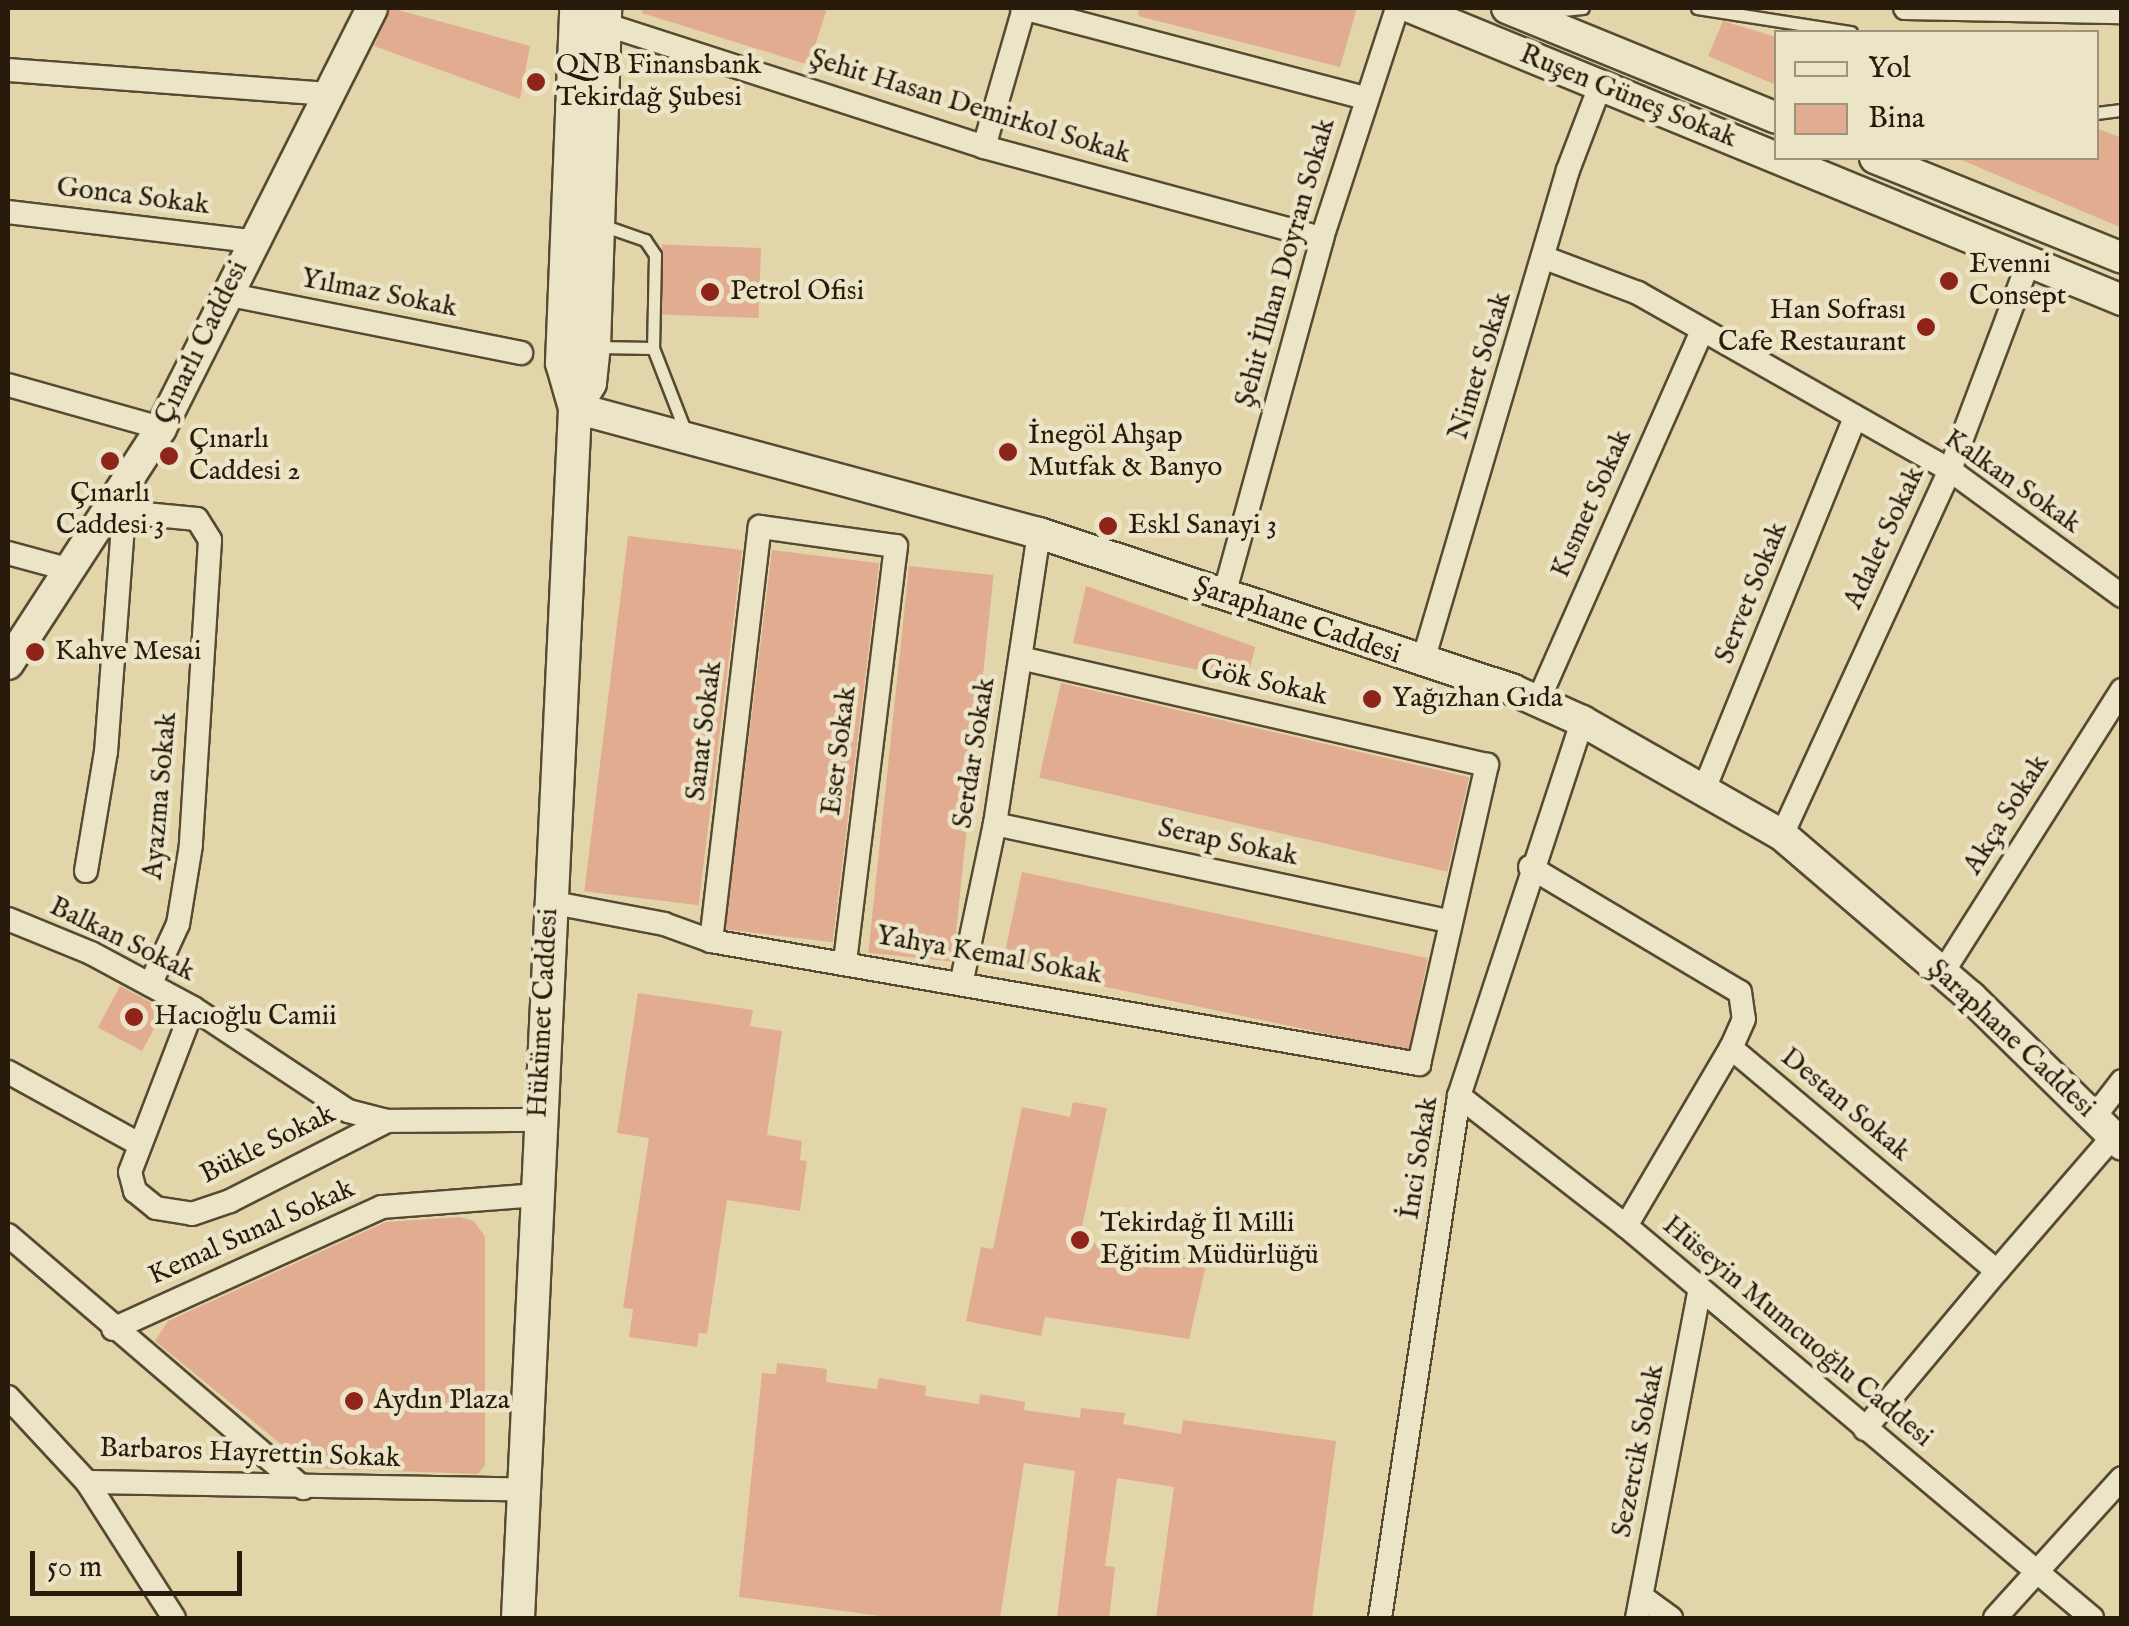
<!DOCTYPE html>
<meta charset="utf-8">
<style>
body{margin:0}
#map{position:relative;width:2129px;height:1626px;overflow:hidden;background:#e2d5a9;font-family:"IM FELL English",serif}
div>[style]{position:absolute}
.building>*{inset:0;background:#e2ac91;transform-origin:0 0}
.roads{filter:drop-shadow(2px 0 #564a32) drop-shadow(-2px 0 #564a32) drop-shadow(0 2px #564a32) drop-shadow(0 -2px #564a32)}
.service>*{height:11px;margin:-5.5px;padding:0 5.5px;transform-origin:5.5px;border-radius:5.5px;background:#ece4c7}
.minor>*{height:22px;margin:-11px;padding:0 11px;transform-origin:11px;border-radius:11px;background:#ece4c7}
.tertiary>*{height:30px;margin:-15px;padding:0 15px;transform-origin:15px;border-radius:15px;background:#ece4c7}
.secondary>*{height:32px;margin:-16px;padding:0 16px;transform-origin:16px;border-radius:16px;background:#ece4c7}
.dots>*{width:28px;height:28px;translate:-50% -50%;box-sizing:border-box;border:5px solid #ece4c7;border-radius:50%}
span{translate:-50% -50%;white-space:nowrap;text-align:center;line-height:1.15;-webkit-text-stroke:9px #ece4c7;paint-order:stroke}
.poi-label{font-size:28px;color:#281b0b}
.left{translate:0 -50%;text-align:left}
.right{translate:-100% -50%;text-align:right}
.street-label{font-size:28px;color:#281b0b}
.frame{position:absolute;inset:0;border:10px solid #281b0b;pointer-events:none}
.legend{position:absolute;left:1774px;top:30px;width:325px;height:130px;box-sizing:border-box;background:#ece4c7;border:2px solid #9e947c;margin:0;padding:12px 18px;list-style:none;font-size:30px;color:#281b0b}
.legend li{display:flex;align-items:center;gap:20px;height:50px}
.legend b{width:50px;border:2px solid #9e947c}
.scale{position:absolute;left:30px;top:1551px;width:212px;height:45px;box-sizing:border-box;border:5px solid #281b0b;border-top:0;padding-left:12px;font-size:30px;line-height:35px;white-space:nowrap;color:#281b0b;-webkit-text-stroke:8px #ece4c7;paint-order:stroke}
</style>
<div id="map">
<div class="building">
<i style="clip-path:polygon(391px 8px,530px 46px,520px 99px,374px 46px)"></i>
<i style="clip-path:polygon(643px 8px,827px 8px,809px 65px,642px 13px)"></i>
<i style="clip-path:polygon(1139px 8px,1357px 8px,1340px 67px,1138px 16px)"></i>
<i style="clip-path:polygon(1723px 21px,1776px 37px,1776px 85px,1708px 56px)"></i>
<i style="clip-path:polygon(2096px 128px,2122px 138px,2122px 228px,1957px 158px,2096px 158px)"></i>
<i style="left:761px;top:248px;width:70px;height:99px;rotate:92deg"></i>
<i style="left:628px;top:536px;width:115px;height:358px;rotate:7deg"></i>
<i style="left:772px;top:550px;width:108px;height:382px;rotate:7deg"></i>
<i style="left:909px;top:566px;width:85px;height:389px;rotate:6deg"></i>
<i style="clip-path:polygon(1086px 586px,1255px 647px,1245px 689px,1208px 672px,1073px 643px)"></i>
<i style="left:1061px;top:683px;width:419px;height:97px;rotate:13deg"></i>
<i style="left:1022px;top:872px;width:415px;height:95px;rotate:12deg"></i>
<i style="left:120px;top:986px;width:50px;height:47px;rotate:28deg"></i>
<i style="clip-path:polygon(638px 993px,753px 1010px,750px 1026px,782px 1031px,767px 1135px,802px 1141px,800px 1160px,807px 1161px,800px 1211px,727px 1200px,707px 1334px,699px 1333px,697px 1347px,629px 1337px,633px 1309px,623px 1308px,649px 1138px,617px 1133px)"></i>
<i style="clip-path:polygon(1073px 1102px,1107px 1108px,1079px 1241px,1207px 1261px,1189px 1339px,1045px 1317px,1041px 1336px,966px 1321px,981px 1247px,993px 1249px,1022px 1107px,1070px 1117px)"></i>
<i style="clip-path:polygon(460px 1217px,474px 1221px,485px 1237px,485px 1465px,478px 1474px,310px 1468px,155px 1341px,168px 1321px,386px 1222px)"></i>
<i style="clip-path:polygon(777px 1363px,827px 1369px,826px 1382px,877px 1389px,879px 1378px,926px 1386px,925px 1396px,979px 1404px,980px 1394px,1025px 1402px,1024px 1410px,1080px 1418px,1081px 1408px,1125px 1413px,1123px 1424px,1181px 1434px,1183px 1420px,1336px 1441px,1312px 1618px,1156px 1618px,1174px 1487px,1117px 1478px,1105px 1566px,1115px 1567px,1109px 1618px,1057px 1618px,1075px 1471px,1024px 1463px,1000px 1618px,895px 1618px,739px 1597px,762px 1373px,776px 1374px)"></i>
</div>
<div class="roads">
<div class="service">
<i style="left:1697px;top:8px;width:156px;rotate:8.9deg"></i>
<i style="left:1542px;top:12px;width:41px;rotate:-5.6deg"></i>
<i style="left:2096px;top:113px;width:26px;rotate:-7deg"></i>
<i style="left:599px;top:224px;width:49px;rotate:19.2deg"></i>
<i style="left:645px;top:240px;width:18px;rotate:56deg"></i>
<i style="left:655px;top:255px;width:93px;rotate:91.2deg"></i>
<i style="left:653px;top:348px;width:91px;rotate:68.8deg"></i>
<i style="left:598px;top:347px;width:55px;rotate:1deg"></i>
</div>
<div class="minor">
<i style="left:1022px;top:8px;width:355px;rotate:14.7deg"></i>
<i style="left:1905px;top:8px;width:217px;rotate:1.1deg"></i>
<i style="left:604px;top:24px;width:399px;rotate:17.9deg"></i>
<i style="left:984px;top:147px;width:350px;rotate:15.1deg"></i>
<i style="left:8px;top:70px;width:317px;rotate:4.3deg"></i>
<i style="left:984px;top:147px;width:145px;rotate:-73.9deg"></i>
<i style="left:8px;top:212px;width:245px;rotate:6.8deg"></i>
<i style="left:1545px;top:258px;width:99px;rotate:20.6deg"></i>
<i style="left:1638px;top:293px;width:359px;rotate:29.6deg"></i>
<i style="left:1950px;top:470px;width:213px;rotate:36.2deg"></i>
<i style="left:226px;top:294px;width:301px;rotate:11.3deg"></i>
<i style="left:8px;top:385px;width:159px;rotate:15.7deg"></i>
<i style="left:116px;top:500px;width:14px;rotate:56deg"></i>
<i style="left:124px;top:512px;width:73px;rotate:5.5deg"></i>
<i style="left:197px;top:519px;width:25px;rotate:58deg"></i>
<i style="left:210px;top:540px;width:306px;rotate:93.6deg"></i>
<i style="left:191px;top:845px;width:80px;rotate:99.3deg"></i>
<i style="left:178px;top:924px;width:67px;rotate:114.7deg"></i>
<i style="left:8px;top:553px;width:65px;rotate:15.1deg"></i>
<i style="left:1224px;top:595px;width:370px;rotate:-74.6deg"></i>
<i style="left:1322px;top:238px;width:242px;rotate:-71.9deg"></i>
<i style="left:1422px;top:664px;width:515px;rotate:-73.54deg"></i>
<i style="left:1568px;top:170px;width:90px;rotate:-69.1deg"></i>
<i style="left:1538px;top:701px;width:405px;rotate:-66.1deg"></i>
<i style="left:1705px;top:787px;width:396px;rotate:-67.9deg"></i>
<i style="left:995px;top:824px;width:464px;rotate:12.1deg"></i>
<i style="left:1782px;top:835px;width:402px;rotate:-65.3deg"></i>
<i style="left:1950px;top:470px;width:223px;rotate:-69.3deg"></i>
<i style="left:1530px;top:867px;width:244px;rotate:30.8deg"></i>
<i style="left:1740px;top:992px;width:27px;rotate:82deg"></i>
<i style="left:1744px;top:1019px;width:32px;rotate:114deg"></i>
<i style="left:1731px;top:1048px;width:347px;rotate:40deg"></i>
<i style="left:1997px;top:1271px;width:206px;rotate:129.9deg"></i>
<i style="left:86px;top:871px;width:121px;rotate:-80.5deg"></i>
<i style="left:106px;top:752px;width:241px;rotate:-85.7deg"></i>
<i style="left:549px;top:902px;width:117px;rotate:10.8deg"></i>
<i style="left:664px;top:924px;width:50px;rotate:19.9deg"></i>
<i style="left:711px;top:941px;width:719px;rotate:9.86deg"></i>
<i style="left:1419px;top:1064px;width:307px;rotate:-77.2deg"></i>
<i style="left:1487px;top:765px;width:478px;rotate:-167.1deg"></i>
<i style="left:8px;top:919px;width:90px;rotate:22.3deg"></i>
<i style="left:91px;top:953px;width:116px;rotate:28.3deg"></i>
<i style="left:193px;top:1008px;width:186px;rotate:33.6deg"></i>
<i style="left:348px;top:1111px;width:40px;rotate:14.4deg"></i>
<i style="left:387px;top:1121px;width:152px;rotate:-0.4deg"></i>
<i style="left:711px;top:941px;width:417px;rotate:-83.3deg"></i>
<i style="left:760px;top:527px;width:137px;rotate:8deg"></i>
<i style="left:896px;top:546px;width:420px;rotate:97deg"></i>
<i style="left:1943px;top:972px;width:334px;rotate:-57.6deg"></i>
<i style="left:962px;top:980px;width:159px;rotate:-78.1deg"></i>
<i style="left:995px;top:824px;width:294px;rotate:-81.4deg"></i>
<i style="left:193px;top:1008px;width:176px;rotate:111deg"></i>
<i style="left:130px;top:1172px;width:20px;rotate:75deg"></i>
<i style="left:135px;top:1191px;width:27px;rotate:39deg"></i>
<i style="left:156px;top:1208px;width:36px;rotate:9deg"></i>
<i style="left:192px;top:1214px;width:40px;rotate:-18.9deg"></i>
<i style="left:230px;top:1201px;width:176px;rotate:-27deg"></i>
<i style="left:8px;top:1072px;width:147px;rotate:28.8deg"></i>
<i style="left:1459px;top:1096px;width:212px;rotate:37.9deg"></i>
<i style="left:1626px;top:1226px;width:609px;rotate:40.07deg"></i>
<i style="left:2095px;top:1116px;width:44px;rotate:-52.4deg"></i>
<i style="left:1626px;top:1226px;width:207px;rotate:-59.5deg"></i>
<i style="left:8px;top:1235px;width:389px;rotate:40.6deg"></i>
<i style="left:1997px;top:1271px;width:176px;rotate:-49.2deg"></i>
<i style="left:113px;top:1329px;width:295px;rotate:-24.4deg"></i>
<i style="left:382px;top:1207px;width:155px;rotate:-4.4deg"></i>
<i style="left:8px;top:1397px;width:116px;rotate:47.1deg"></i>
<i style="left:87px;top:1482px;width:161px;rotate:57.4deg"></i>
<i style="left:87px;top:1482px;width:439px;rotate:1deg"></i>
<i style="left:1642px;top:1597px;width:36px;rotate:36deg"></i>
<i style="left:1380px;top:1618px;width:528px;rotate:-81.39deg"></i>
<i style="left:1459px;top:1096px;width:395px;rotate:-71.8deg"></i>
<i style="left:1637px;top:1618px;width:330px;rotate:-79.2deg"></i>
<i style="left:1995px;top:1618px;width:189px;rotate:-47.8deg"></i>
</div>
<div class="tertiary">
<i style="left:1412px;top:8px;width:768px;rotate:22.36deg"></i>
<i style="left:1507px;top:8px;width:291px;rotate:22.2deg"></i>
<i style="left:1875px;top:158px;width:266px;rotate:22deg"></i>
<i style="left:575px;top:408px;width:481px;rotate:15.1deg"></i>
<i style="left:1039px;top:533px;width:499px;rotate:18.3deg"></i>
<i style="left:1513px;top:690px;width:76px;rotate:24.2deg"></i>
<i style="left:1582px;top:721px;width:230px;rotate:29.7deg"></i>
<i style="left:1782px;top:835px;width:249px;rotate:40.6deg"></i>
<i style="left:1971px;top:997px;width:211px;rotate:44.4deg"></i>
<i style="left:8px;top:664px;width:281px;rotate:-57deg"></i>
<i style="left:161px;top:428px;width:470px;rotate:-63.3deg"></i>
</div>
<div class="secondary">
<i style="left:575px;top:408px;width:29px;rotate:-59deg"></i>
<i style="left:590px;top:383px;width:36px;rotate:-84deg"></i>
<i style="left:594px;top:347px;width:339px;rotate:-88.1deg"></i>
<i style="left:518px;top:1618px;width:1211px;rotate:-87.3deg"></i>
<i style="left:575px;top:408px;width:47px;rotate:-106.1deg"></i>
<i style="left:562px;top:363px;width:355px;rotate:-87.7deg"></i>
</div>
</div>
<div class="dots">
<i style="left:536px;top:82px;background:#8f2418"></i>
<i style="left:1949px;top:281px;background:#8f2418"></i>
<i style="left:710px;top:292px;background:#8f2418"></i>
<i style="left:1926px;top:327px;background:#8f2418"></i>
<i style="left:1008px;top:452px;background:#8f2418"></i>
<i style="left:169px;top:456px;background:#8f2418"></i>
<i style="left:110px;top:461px;background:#8f2418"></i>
<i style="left:1108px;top:526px;background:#8f2418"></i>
<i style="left:35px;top:652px;background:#8f2418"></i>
<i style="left:1372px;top:699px;background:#8f2418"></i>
<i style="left:134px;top:1017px;background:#8f2418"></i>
<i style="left:1080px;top:1240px;background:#8f2418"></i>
<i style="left:354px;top:1401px;background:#8f2418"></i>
</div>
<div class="poi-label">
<span class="left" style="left:556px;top:82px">QNB Finansbank<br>Tekirdağ Şubesi</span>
<span class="left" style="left:1969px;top:281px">Evenni<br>Consept</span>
<span class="left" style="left:730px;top:292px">Petrol Ofisi</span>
<span class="right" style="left:1906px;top:327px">Han Sofrası<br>Cafe Restaurant</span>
<span class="left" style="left:1028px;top:452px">İnegöl Ahşap<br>Mutfak &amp; Banyo</span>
<span class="left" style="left:189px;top:456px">Çınarlı<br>Caddesi 2</span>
<span style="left:110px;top:510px">Çınarlı<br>Caddesi 3</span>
<span class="left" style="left:1128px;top:526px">Eskl Sanayi 3</span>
<span class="left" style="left:55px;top:652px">Kahve Mesai</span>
<span class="left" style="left:1392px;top:699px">Yağızhan Gıda</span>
<span class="left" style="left:154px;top:1017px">Hacıoğlu Camii</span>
<span class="left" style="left:1100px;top:1240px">Tekirdağ İl Milli<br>Eğitim Müdürlüğü</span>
<span class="left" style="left:374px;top:1401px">Aydın Plaza</span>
</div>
<div class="street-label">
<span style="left:1628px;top:97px;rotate:22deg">Ruşen Güneş Sokak</span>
<span style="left:970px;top:107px;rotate:17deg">Şehit Hasan Demirkol Sokak</span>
<span style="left:133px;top:197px;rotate:7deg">Gonca Sokak</span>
<span style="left:1286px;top:263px;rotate:-74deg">Şehit İlhan Doyran Sokak</span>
<span style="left:379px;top:294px;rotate:11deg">Yılmaz Sokak</span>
<span style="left:202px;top:343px;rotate:-64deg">Çınarlı Caddesi</span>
<span style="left:1481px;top:366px;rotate:-73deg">Nimet Sokak</span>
<span style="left:2012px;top:482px;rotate:35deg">Kalkan Sokak</span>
<span style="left:1592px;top:504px;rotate:-66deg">Kısmet Sokak</span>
<span style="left:1885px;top:538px;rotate:-65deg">Adalet Sokak</span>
<span style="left:1752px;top:593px;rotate:-68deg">Servet Sokak</span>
<span style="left:1297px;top:621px;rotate:19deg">Şaraphane Caddesi</span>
<span style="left:1264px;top:683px;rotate:13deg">Gök Sokak</span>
<span style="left:705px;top:731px;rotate:-83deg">Sanat Sokak</span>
<span style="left:840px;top:751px;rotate:-83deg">Eser Sokak</span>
<span style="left:975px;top:753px;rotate:-81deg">Serdar Sokak</span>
<span style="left:161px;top:796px;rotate:-85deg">Ayazma Sokak</span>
<span style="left:2007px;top:815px;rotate:-58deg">Akça Sokak</span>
<span style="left:1228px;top:843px;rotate:12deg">Serap Sokak</span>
<span style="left:122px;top:940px;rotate:26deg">Balkan Sokak</span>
<span style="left:989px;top:956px;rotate:10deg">Yahya Kemal Sokak</span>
<span style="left:544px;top:1013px;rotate:-87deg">Hükümet Caddesi</span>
<span style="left:2011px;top:1039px;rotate:43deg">Şaraphane Caddesi</span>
<span style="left:1845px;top:1105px;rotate:40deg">Destan Sokak</span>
<span style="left:268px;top:1145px;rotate:-26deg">Bükle Sokak</span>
<span style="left:1420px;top:1158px;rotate:-81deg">İnci Sokak</span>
<span style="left:252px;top:1233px;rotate:-24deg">Kemal Sunal Sokak</span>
<span style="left:1797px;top:1332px;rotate:40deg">Hüseyin Mumcuoğlu Caddesi</span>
<span style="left:1639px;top:1451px;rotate:-79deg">Sezercik Sokak</span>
<span style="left:250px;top:1454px;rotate:2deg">Barbaros Hayrettin Sokak</span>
</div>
<div class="frame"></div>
<ul class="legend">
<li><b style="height:12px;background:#ece4c7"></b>Yol</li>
<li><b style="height:28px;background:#e2ac91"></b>Bina</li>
</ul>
<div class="scale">50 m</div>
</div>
